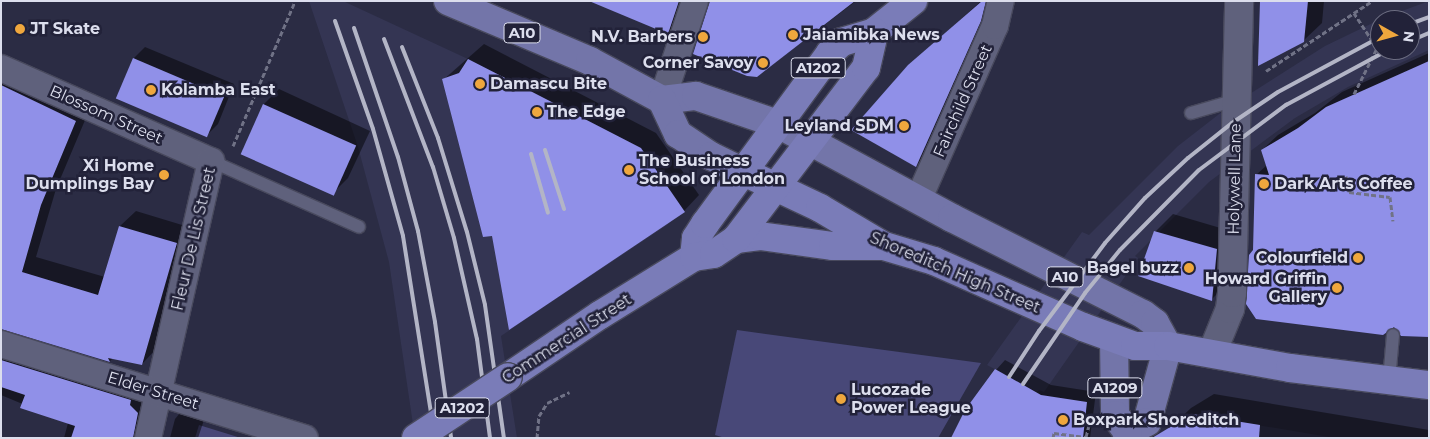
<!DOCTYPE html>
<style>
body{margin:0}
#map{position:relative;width:1430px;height:439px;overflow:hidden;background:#2b2c44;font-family:Montserrat,sans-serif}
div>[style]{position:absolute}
.built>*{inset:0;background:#343553}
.green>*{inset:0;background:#484878}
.shadow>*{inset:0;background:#0007}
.building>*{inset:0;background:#9090e8;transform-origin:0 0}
.path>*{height:3px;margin-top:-1.5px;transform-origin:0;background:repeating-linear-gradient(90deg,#707286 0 5px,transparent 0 7.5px)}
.roads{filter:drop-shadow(1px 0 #48495d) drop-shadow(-1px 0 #48495d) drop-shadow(0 1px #48495d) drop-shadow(0 -1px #48495d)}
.service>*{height:12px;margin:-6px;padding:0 6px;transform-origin:6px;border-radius:6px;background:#5f617c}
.minor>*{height:26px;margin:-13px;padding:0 13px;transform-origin:13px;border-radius:13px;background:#5f617c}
.tertiary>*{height:28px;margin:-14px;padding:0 14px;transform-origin:14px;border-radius:14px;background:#5f617c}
.primary>*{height:28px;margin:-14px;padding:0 14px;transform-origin:14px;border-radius:14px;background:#7375a9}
.trunk>*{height:28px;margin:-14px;padding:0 14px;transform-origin:14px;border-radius:14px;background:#7a7cb8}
.rail>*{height:4px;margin:-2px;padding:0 2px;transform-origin:2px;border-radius:2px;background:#b3b5c6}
.bridges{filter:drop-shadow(1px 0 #48495d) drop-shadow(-1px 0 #48495d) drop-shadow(0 1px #48495d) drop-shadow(0 -1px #48495d)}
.trunk-bridge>*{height:28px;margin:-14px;padding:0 14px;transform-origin:14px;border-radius:14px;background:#7a7cb8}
.dots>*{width:14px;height:14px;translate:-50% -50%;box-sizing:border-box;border:2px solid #222239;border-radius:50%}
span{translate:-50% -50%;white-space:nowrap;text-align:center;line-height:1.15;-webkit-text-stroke:5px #222239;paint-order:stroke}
.shield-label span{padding:1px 4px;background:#222239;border:1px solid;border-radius:4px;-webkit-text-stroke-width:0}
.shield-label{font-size:15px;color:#dcdeed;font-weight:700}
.poi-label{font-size:16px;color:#dcdeed;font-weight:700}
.left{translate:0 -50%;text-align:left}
.right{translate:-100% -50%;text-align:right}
.street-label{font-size:16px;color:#dcdeed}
.frame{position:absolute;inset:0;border:2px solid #dcdeed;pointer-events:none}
.north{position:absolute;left:1370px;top:10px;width:50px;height:50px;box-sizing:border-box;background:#222239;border:1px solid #6c6d81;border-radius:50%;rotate:97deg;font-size:14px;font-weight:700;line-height:20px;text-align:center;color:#dcdeed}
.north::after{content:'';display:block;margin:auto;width:18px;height:22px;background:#efa73d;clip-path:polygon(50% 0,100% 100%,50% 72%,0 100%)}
</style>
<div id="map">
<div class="built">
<i style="clip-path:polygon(309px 1px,343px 1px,468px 59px,641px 148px,683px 210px,667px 225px,501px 336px,517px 438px,415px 438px,389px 262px,358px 147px)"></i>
<i style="clip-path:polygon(evenodd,1429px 1px,1429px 50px,1348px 87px,1295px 118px,1209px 182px,1135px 256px,1138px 258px,1044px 392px,1039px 390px,1037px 392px,987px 365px,1082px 232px,1089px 235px,1178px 146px,1223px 111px,1325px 46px,1383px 18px,1429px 1px,1380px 20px,1410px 20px,1410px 50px,1380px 50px,1380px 20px)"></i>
<i style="clip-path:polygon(1192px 414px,1335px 438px,1168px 438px,1169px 428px)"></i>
</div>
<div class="green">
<i style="clip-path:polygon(737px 330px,981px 363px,938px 438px,725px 438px,715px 435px)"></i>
<i style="clip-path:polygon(199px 425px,241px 438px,195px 438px)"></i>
</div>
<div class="shadow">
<i style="clip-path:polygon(591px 1px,688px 1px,681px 20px,668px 33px)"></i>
<i style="clip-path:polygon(710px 1px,856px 1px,757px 76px)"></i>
<i style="clip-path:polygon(981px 1px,997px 1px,933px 149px,916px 165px,909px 66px)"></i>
<i style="clip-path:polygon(1261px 1px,1324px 1px,1322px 23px,1303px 41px)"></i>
<i style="clip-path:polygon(484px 44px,656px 133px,699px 195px,684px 211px,493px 234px,443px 80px)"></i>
<i style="clip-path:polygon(145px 47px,234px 84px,218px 124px,207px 135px,134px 58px)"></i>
<i style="clip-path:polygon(1429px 53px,1429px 336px,1393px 325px,1254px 251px,1256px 175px,1267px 165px,1262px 150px,1278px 135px,1315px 113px,1342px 92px)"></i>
<i style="clip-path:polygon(1px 63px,91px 106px,56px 189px,36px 257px,105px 277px,120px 226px,136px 211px,192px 228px,157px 348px,142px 364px,113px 358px,110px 361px,2px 329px,1px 332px,146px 385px,141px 438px,64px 438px,68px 423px,1px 395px)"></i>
<i style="clip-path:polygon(279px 89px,370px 131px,348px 178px,333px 193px,248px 155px,264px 104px)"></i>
<i style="clip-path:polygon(1173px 214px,1234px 232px,1229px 282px,1211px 300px,1155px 232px)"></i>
<i style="clip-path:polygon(1005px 360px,1051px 385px,1096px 392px,1090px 438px,1022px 438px,996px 370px)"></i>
<i style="clip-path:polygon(1214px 394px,1429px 430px,1429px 438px,1169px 438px,1170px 428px,1191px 408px)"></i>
<i style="clip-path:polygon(180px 413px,204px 420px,198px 438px,170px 438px,175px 419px)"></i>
</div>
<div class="building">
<i style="clip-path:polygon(589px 1px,679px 1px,668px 34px)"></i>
<i style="clip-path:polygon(710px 1px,855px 1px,757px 77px,747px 76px,693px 54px)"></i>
<i style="clip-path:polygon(982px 1px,986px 1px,981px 21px,916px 167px,851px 130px,908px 65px)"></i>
<i style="clip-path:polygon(1260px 1px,1308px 1px,1304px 42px,1258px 66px)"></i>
<i style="left:133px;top:58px;width:99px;height:44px;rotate:23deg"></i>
<i style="clip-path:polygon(468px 59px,641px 148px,685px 212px,509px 330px,492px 236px,483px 237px,442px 79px,459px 73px)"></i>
<i style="clip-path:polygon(1429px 61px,1429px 337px,1401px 336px,1394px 327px,1383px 335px,1256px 319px,1246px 304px,1249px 255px,1253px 250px,1255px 174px,1269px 175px,1261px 150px,1298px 128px,1326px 107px)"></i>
<i style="clip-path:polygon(1px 85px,76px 121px,41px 205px,22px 272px,98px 295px,119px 226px,177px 243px,142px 365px,108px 358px,110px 362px,1px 329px)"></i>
<i style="left:263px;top:104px;width:102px;height:55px;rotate:24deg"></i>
<i style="clip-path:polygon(1154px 231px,1217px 249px,1212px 301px,1138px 276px)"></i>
<i style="clip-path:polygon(1px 360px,131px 400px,130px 405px,138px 413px,133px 438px,71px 438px,75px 426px,20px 408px,25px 395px,1px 387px)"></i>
<i style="clip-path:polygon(995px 369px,1041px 395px,1087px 402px,1083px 438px,951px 438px,965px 410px)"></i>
<i style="clip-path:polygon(1192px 414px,1260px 425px,1259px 438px,1152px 438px)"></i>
</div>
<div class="path">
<i style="left:1266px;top:71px;width:127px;rotate:-33.4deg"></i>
<i style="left:1354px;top:94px;width:51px;rotate:-63.4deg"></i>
<i style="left:1377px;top:48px;width:42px;rotate:-123.3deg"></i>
<i style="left:233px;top:146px;width:158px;rotate:-66.8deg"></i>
<i style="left:1346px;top:176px;width:16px;rotate:79deg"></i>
<i style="left:1349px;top:192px;width:41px;rotate:7deg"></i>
<i style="left:1390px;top:197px;width:24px;rotate:83deg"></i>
<i style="left:537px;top:438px;width:22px;rotate:-85deg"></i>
<i style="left:539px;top:416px;width:15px;rotate:-58deg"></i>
<i style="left:547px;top:403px;width:25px;rotate:-26deg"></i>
<i style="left:1053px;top:438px;width:5px;rotate:-79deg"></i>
<i style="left:1054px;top:433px;width:32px;rotate:7deg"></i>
<i style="left:1086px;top:437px;width:12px;rotate:-76deg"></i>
</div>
<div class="roads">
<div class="service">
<i style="left:1191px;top:113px;width:47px;rotate:-16.1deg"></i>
<i style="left:211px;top:161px;width:162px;rotate:24deg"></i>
<i style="left:1389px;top:380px;width:45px;rotate:-84.9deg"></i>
</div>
<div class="minor">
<i style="left:1px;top:68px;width:230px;rotate:23.9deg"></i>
<i style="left:211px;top:161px;width:284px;rotate:102.8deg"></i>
<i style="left:662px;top:100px;width:104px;rotate:-71.6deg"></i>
<i style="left:919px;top:198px;width:188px;rotate:-66.2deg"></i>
<i style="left:995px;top:26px;width:26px;rotate:-77deg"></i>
<i style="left:1px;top:344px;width:318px;rotate:17.2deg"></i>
</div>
<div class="tertiary">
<i style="left:1212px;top:353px;width:48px;rotate:-67.8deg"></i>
<i style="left:1230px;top:309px;width:16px;rotate:-83deg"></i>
<i style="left:1232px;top:293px;width:292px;rotate:-88.6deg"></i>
</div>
<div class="primary">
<i style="left:448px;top:1px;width:154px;rotate:22.9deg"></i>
<i style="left:590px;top:61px;width:82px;rotate:28.4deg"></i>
<i style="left:662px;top:100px;width:34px;rotate:-7deg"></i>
<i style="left:696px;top:96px;width:87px;rotate:18.9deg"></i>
<i style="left:778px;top:124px;width:198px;rotate:28.4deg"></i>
<i style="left:952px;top:218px;width:214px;rotate:26.7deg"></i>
<i style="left:1143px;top:314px;width:15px;rotate:37deg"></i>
<i style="left:1155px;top:323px;width:26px;rotate:61deg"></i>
<i style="left:1168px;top:346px;width:79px;rotate:105.4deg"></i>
<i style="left:1147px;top:422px;width:22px;rotate:150deg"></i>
<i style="left:662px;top:100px;width:38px;rotate:65deg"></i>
<i style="left:678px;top:134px;width:40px;rotate:34deg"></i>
<i style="left:711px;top:156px;width:37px;rotate:26deg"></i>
<i style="left:1114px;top:340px;width:75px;rotate:89.2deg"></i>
<i style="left:1115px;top:415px;width:22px;rotate:54deg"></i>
<i style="left:1128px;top:433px;width:5px;rotate:101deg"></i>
</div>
<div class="trunk">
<i style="left:744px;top:172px;width:84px;rotate:25.3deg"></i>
<i style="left:820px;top:208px;width:74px;rotate:30.7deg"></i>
<i style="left:884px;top:246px;width:52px;rotate:16.7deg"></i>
<i style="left:934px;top:261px;width:163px;rotate:23.9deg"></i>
<i style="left:1083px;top:327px;width:55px;rotate:20.1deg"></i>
<i style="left:1135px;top:346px;width:33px"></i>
<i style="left:1168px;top:346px;width:124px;rotate:10.2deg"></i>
<i style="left:1290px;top:368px;width:140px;rotate:7deg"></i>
<i style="left:736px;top:239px;width:24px;rotate:-7deg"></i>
<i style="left:760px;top:236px;width:74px;rotate:7.8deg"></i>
<i style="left:833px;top:246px;width:49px"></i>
<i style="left:694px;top:257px;width:19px;rotate:-84deg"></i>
<i style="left:696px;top:238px;width:17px;rotate:-57deg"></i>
<i style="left:705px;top:224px;width:212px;rotate:-53.8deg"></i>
<i style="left:830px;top:53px;width:16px;rotate:-43deg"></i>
<i style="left:842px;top:42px;width:34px;rotate:-17deg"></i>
<i style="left:874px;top:32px;width:50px;rotate:-38.5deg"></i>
<i style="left:508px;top:377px;width:111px;rotate:-34deg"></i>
<i style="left:600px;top:315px;width:110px;rotate:-31.7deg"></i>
<i style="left:694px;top:257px;width:20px;rotate:-9deg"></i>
<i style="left:714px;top:254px;width:27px;rotate:-34deg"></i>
<i style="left:736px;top:239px;width:215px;rotate:-52.8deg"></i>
<i style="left:866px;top:68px;width:37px;rotate:-77deg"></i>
</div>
</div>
<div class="rail">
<i style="left:335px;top:21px;width:114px;rotate:70.6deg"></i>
<i style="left:373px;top:129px;width:111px;rotate:74.3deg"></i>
<i style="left:403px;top:236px;width:205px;rotate:81deg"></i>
<i style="left:1410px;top:24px;width:20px;rotate:-20deg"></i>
<i style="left:354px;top:28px;width:136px;rotate:71.2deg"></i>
<i style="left:398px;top:157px;width:77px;rotate:74.9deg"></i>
<i style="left:418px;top:231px;width:93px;rotate:79.4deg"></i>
<i style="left:435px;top:322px;width:117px;rotate:82.1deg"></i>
<i style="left:384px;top:39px;width:137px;rotate:69.1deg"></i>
<i style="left:433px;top:167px;width:74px;rotate:73.5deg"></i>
<i style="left:454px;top:238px;width:104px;rotate:77.2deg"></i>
<i style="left:477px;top:339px;width:100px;rotate:82.5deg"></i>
<i style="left:1410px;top:41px;width:21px;rotate:-23deg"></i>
<i style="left:402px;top:47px;width:98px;rotate:68.4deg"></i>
<i style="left:438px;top:138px;width:98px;rotate:72.9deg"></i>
<i style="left:467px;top:232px;width:75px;rotate:76.1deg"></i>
<i style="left:485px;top:305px;width:134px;rotate:81.9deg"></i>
<i style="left:545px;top:150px;width:62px;rotate:72.1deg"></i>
<i style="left:531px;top:154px;width:61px;rotate:73.9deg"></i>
<i style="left:1009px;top:377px;width:55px;rotate:-56.9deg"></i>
<i style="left:1039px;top:331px;width:110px;rotate:-53.1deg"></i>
<i style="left:1105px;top:243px;width:60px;rotate:-48.4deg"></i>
<i style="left:1145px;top:198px;width:59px;rotate:-42.9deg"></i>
<i style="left:1188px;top:158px;width:56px;rotate:-38.5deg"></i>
<i style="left:1232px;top:123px;width:55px;rotate:-34deg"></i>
<i style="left:1278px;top:92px;width:116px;rotate:-28.3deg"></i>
<i style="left:1023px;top:384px;width:110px;rotate:-55.7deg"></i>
<i style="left:1085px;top:293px;width:55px;rotate:-50.9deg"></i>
<i style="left:1120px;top:250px;width:112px;rotate:-45.4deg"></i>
<i style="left:1199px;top:170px;width:109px;rotate:-36.8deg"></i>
<i style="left:1286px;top:105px;width:116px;rotate:-28.3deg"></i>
</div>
<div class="bridges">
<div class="trunk-bridge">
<i style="left:416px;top:438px;width:110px;rotate:-33.5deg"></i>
</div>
</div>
<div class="dots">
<i style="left:20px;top:29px;background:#efa73d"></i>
<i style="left:793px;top:35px;background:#efa73d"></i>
<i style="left:703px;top:37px;background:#efa73d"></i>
<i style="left:763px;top:63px;background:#efa73d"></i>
<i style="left:480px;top:84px;background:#efa73d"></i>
<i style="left:151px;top:90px;background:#efa73d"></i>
<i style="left:537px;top:112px;background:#efa73d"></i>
<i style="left:904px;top:126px;background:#efa73d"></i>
<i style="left:629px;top:170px;background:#efa73d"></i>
<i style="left:164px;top:175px;background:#efa73d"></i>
<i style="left:1264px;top:184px;background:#efa73d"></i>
<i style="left:1358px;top:258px;background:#efa73d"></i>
<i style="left:1189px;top:268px;background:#efa73d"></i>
<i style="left:1337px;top:288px;background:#efa73d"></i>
<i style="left:841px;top:399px;background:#efa73d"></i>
<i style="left:1063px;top:420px;background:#efa73d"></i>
</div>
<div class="shield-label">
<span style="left:522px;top:33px">A10</span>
<span style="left:818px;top:68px">A1202</span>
<span style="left:1065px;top:277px">A10</span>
<span style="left:1115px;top:388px">A1209</span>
<span style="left:462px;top:408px">A1202</span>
</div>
<div class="poi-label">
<span class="left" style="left:30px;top:29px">JT Skate</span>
<span class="left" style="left:803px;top:35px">Jaiamibka News</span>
<span class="right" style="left:693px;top:37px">N.V. Barbers</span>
<span class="right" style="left:753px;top:63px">Corner Savoy</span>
<span class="left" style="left:490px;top:84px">Damascu Bite</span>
<span class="left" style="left:161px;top:90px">Kolamba East</span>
<span class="left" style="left:547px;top:112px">The Edge</span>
<span class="right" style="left:894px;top:126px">Leyland SDM</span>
<span class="left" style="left:639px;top:170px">The Business<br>School of London</span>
<span class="right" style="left:154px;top:175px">Xi Home<br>Dumplings Bay</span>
<span class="left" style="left:1274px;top:184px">Dark Arts Coffee</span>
<span class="right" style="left:1348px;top:258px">Colourfield</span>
<span class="right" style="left:1179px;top:268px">Bagel buzz</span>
<span class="right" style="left:1327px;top:288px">Howard Griffin<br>Gallery</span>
<span class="left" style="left:851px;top:399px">Lucozade<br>Power League</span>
<span class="left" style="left:1073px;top:420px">Boxpark Shoreditch</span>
</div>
<div class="street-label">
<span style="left:963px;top:101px;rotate:-66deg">Fairchild Street</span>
<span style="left:106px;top:115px;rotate:24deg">Blossom Street</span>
<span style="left:1235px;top:179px;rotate:-89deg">Holywell Lane</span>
<span style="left:194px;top:239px;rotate:-77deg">Fleur De Lis Street</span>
<span style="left:955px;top:273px;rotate:23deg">Shoreditch High Street</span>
<span style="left:567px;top:339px;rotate:-33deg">Commercial Street</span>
<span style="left:153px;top:391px;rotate:17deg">Elder Street</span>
</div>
<div class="frame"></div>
<div class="north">N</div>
</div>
